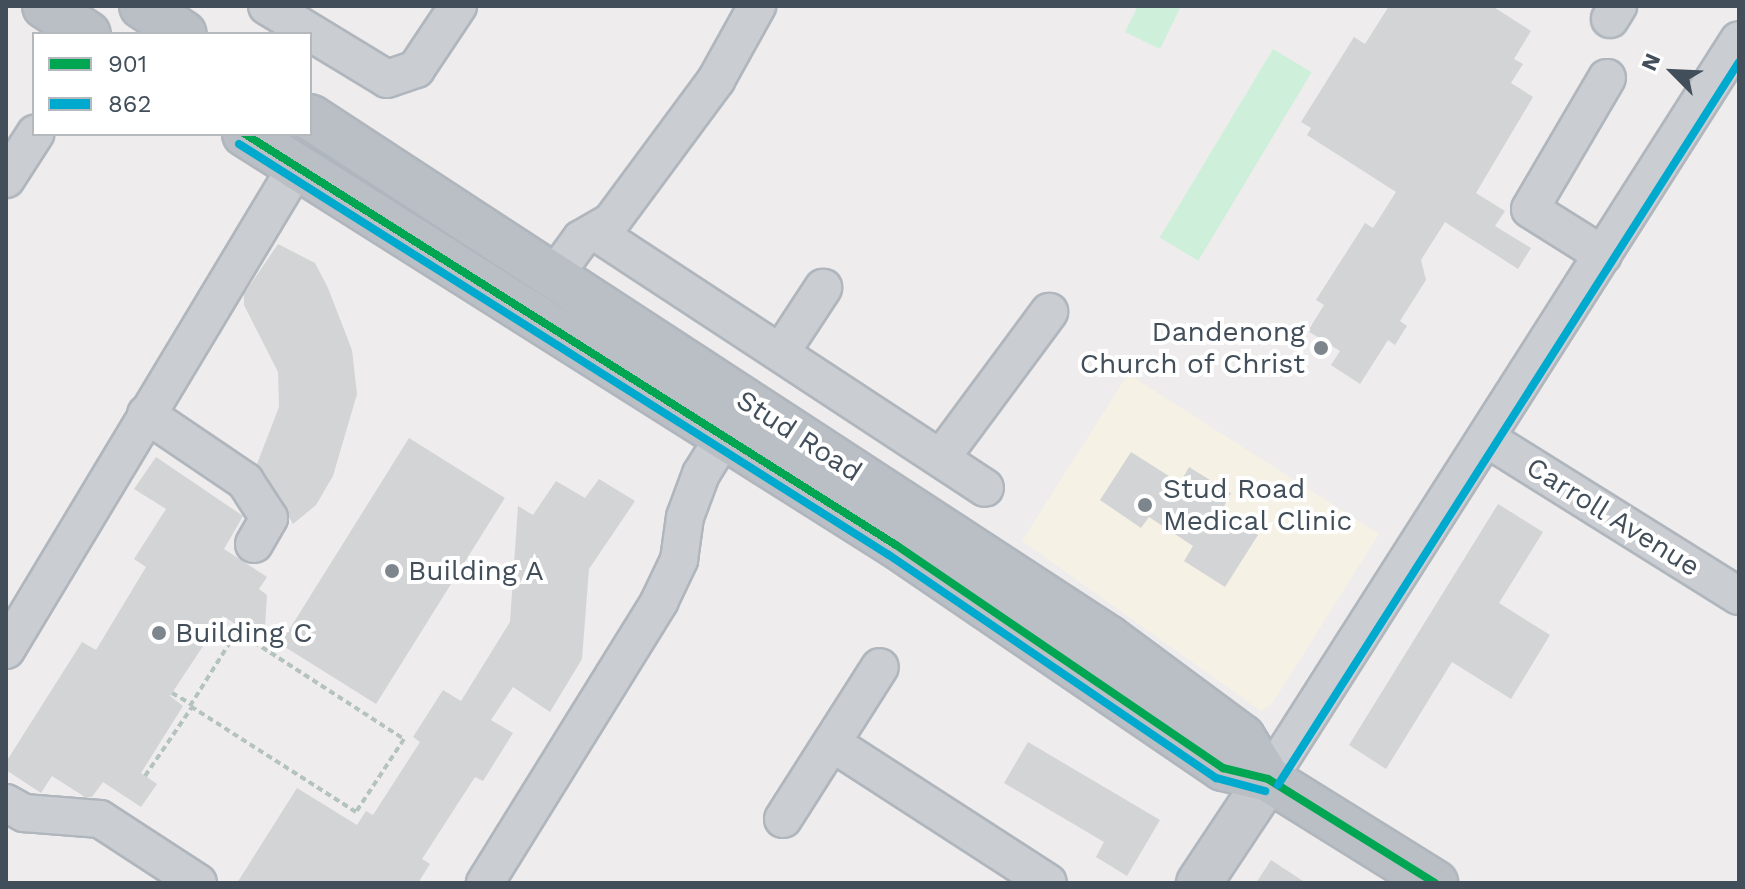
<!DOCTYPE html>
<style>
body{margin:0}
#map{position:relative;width:1745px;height:889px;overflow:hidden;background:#eeecec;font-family:"Work Sans",sans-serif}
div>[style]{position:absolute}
.commercial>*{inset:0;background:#f6f1e5}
.green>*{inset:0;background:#ceefda;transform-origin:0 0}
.building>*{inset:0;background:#d3d4d5;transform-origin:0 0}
.path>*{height:4px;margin-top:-2px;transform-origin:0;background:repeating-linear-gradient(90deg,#b5c3c0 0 6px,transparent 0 10px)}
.roads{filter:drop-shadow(2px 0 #b0b6bd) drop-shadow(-2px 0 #b0b6bd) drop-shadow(0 2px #b0b6bd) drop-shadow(0 -2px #b0b6bd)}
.minor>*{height:36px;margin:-18px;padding:0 18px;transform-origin:18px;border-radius:18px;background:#cacdd1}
.major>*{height:44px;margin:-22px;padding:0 22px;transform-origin:22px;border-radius:22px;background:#c5c9cd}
.highway>*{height:44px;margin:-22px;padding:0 22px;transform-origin:22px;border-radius:22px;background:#babfc5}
.bus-1>*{height:8px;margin:-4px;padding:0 4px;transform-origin:4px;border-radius:4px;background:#00a651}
.bus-2>*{height:8px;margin:-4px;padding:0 4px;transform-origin:4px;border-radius:4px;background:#00a9ce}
.dots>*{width:22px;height:22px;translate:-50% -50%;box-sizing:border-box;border:4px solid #fff;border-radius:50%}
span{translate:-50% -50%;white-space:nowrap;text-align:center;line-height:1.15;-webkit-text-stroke:8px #fff;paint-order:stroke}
.poi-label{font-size:28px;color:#424f5a}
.right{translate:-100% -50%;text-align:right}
.left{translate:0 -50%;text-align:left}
.street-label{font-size:28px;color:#424f5a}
.frame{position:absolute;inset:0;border:8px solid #424f5a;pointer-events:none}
.legend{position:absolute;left:32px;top:32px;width:280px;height:104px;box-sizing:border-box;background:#fff;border:2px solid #b3b9bd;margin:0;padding:10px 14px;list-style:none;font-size:24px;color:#424f5a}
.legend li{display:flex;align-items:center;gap:16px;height:40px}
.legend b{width:40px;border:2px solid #b3b9bd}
.north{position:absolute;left:1633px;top:32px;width:80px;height:80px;-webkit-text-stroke:6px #fff;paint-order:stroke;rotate:294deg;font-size:22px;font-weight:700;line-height:32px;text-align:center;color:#424f5a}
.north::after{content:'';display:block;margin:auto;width:28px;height:36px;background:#424f5a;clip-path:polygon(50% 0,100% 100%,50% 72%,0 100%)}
</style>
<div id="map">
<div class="commercial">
<i style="clip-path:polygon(1128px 374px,1379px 534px,1272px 704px,1261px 711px,1022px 541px)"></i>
</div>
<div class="green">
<i style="clip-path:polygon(1138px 6px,1181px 6px,1160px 49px,1125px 32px)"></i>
<i style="left:1273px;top:49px;width:45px;height:220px;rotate:31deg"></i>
</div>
<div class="building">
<i style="clip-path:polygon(1389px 6px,1492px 6px,1531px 31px,1514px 59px,1523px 64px,1511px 83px,1533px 97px,1476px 193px,1505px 211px,1495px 226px,1531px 248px,1518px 269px,1445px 222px,1421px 260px,1426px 280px,1400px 321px,1407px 326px,1395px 345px,1388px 340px,1360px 384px,1331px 365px,1340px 351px,1308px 331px,1324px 305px,1316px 300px,1365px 223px,1373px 228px,1396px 192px,1307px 135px,1311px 128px,1301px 122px,1354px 37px,1365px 44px)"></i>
<i style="clip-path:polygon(278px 244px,315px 263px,328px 288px,352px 350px,357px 394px,333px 476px,316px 505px,293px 524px,257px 464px,279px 407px,278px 372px,244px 305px,244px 294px)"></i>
<i style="left:409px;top:438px;width:113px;height:243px;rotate:32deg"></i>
<i style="clip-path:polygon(1131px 452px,1180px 483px,1189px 467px,1231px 493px,1222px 510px,1258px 535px,1225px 587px,1184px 561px,1193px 546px,1149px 517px,1141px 528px,1100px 500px)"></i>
<i style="clip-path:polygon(156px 457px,243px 516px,224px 549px,267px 577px,259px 589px,267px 595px,264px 642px,223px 616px,170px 696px,183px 706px,141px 773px,157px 784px,141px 807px,103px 782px,92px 797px,85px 797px,52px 776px,41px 793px,6px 770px,6px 762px,82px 642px,96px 650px,146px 567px,134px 559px,166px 509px,134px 489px)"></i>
<i style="clip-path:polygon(599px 479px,635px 501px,589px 569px,582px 659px,550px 712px,513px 687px,491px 720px,513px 733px,483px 781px,475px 777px,422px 859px,430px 864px,418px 883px,237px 883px,297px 788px,357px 825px,366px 811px,373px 815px,420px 742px,413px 737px,443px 690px,461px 701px,510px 622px,518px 506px,533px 515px,556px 481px,585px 498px)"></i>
<i style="clip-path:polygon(1498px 504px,1543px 532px,1499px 603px,1550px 635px,1511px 699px,1452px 662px,1386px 769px,1349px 745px)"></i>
<i style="clip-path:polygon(1028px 742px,1160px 820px,1127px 876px,1096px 857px,1104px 842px,1004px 783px)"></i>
<i style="clip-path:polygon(1271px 860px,1306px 883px,1256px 883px)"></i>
</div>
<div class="path">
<i style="left:220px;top:621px;width:20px;rotate:30deg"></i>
<i style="left:237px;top:631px;width:199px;rotate:32.9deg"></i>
<i style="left:404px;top:739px;width:87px;rotate:123.3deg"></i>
<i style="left:356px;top:812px;width:197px;rotate:-147.4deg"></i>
<i style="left:190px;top:706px;width:89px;rotate:-57.9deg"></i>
<i style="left:172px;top:693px;width:22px;rotate:30deg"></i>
<i style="left:145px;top:776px;width:83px;rotate:-55.7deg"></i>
</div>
<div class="roads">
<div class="minor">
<i style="left:267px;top:6px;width:140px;rotate:31.3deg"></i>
<i style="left:387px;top:79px;width:31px;rotate:-19deg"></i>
<i style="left:416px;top:69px;width:76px;rotate:-56.3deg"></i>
<i style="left:1610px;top:19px;width:15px;rotate:-58deg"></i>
<i style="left:6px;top:179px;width:54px;rotate:-57.2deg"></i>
<i style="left:597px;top:233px;width:464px;rotate:33.3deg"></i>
<i style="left:1603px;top:255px;width:86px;rotate:-147.8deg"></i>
<i style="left:1530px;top:209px;width:152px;rotate:-59.6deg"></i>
<i style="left:554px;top:276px;width:46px;rotate:-53.9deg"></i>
<i style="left:581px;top:239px;width:34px;rotate:-30deg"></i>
<i style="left:611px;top:222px;width:177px;rotate:-53.5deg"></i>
<i style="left:716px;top:80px;width:85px;rotate:-61deg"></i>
<i style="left:781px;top:352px;width:77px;rotate:-56.7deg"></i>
<i style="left:146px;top:414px;width:120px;rotate:34.1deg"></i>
<i style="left:245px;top:481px;width:44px;rotate:57deg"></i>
<i style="left:269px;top:518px;width:30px;rotate:120deg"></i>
<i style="left:1486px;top:438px;width:298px;rotate:32deg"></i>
<i style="left:941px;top:458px;width:182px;rotate:-53.5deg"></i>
<i style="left:6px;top:650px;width:565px;rotate:-58.98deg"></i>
<i style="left:832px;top:743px;width:257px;rotate:32.9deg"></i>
<i style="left:1268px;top:779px;width:876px;rotate:-57.49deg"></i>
<i style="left:6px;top:803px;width:21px;rotate:29deg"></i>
<i style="left:24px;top:813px;width:76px;rotate:4.5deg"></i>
<i style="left:100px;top:819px;width:117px;rotate:33.1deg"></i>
<i style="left:783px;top:819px;width:180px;rotate:-57.5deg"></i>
<i style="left:485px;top:883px;width:331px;rotate:-58.2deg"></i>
<i style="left:659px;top:602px;width:47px;rotate:-64.5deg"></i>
<i style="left:679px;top:560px;width:43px;rotate:-82.1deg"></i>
<i style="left:685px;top:517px;width:46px;rotate:-69.6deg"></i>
<i style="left:701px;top:474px;width:62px;rotate:-58.1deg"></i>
<i style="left:734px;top:421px;width:9px;rotate:-96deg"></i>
</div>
<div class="major">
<i style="left:1199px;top:883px;width:125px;rotate:-56.4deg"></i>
</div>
<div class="highway">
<i style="left:45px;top:6px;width:51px;rotate:33.1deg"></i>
<i style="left:142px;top:6px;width:50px;rotate:33.7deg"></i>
<i style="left:310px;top:117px;width:953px;rotate:33.14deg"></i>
<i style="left:1108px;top:638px;width:167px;rotate:36.5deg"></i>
<i style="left:1242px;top:737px;width:49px;rotate:58.2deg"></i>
<i style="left:245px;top:134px;width:770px;rotate:32.27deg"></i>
<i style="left:896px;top:545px;width:396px;rotate:34.3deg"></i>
<i style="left:1223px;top:768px;width:46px;rotate:13.7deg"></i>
<i style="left:1268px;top:779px;width:197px;rotate:31.9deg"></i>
</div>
</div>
<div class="bus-1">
<i style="left:245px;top:134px;width:770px;rotate:32.27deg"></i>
<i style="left:896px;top:545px;width:396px;rotate:34.3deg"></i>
<i style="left:1223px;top:768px;width:46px;rotate:13.7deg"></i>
<i style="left:1268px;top:779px;width:197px;rotate:31.9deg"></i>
</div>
<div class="bus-2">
<i style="left:239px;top:144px;width:769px;rotate:32.31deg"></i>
<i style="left:889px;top:555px;width:396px;rotate:34.3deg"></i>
<i style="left:1216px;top:778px;width:51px;rotate:14.9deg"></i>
<i style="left:1278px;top:785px;width:857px;rotate:-57.48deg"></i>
</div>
<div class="dots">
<i style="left:1321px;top:348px;background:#7e868d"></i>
<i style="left:1145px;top:505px;background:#7e868d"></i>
<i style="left:392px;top:571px;background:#7e868d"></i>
<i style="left:159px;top:633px;background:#7e868d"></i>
</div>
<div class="poi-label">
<span class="right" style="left:1305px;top:348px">Dandenong<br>Church of Christ</span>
<span class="left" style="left:1163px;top:505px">Stud Road<br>Medical Clinic</span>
<span class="left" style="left:408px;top:571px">Building A</span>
<span class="left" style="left:175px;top:633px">Building C</span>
</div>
<div class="street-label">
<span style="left:799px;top:436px;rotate:33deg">Stud Road</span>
<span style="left:1613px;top:517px;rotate:32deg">Carroll Avenue</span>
</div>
<div class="frame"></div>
<ul class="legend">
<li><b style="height:10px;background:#00a651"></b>901</li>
<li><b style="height:10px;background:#00a9ce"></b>862</li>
</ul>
<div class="north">N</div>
</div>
